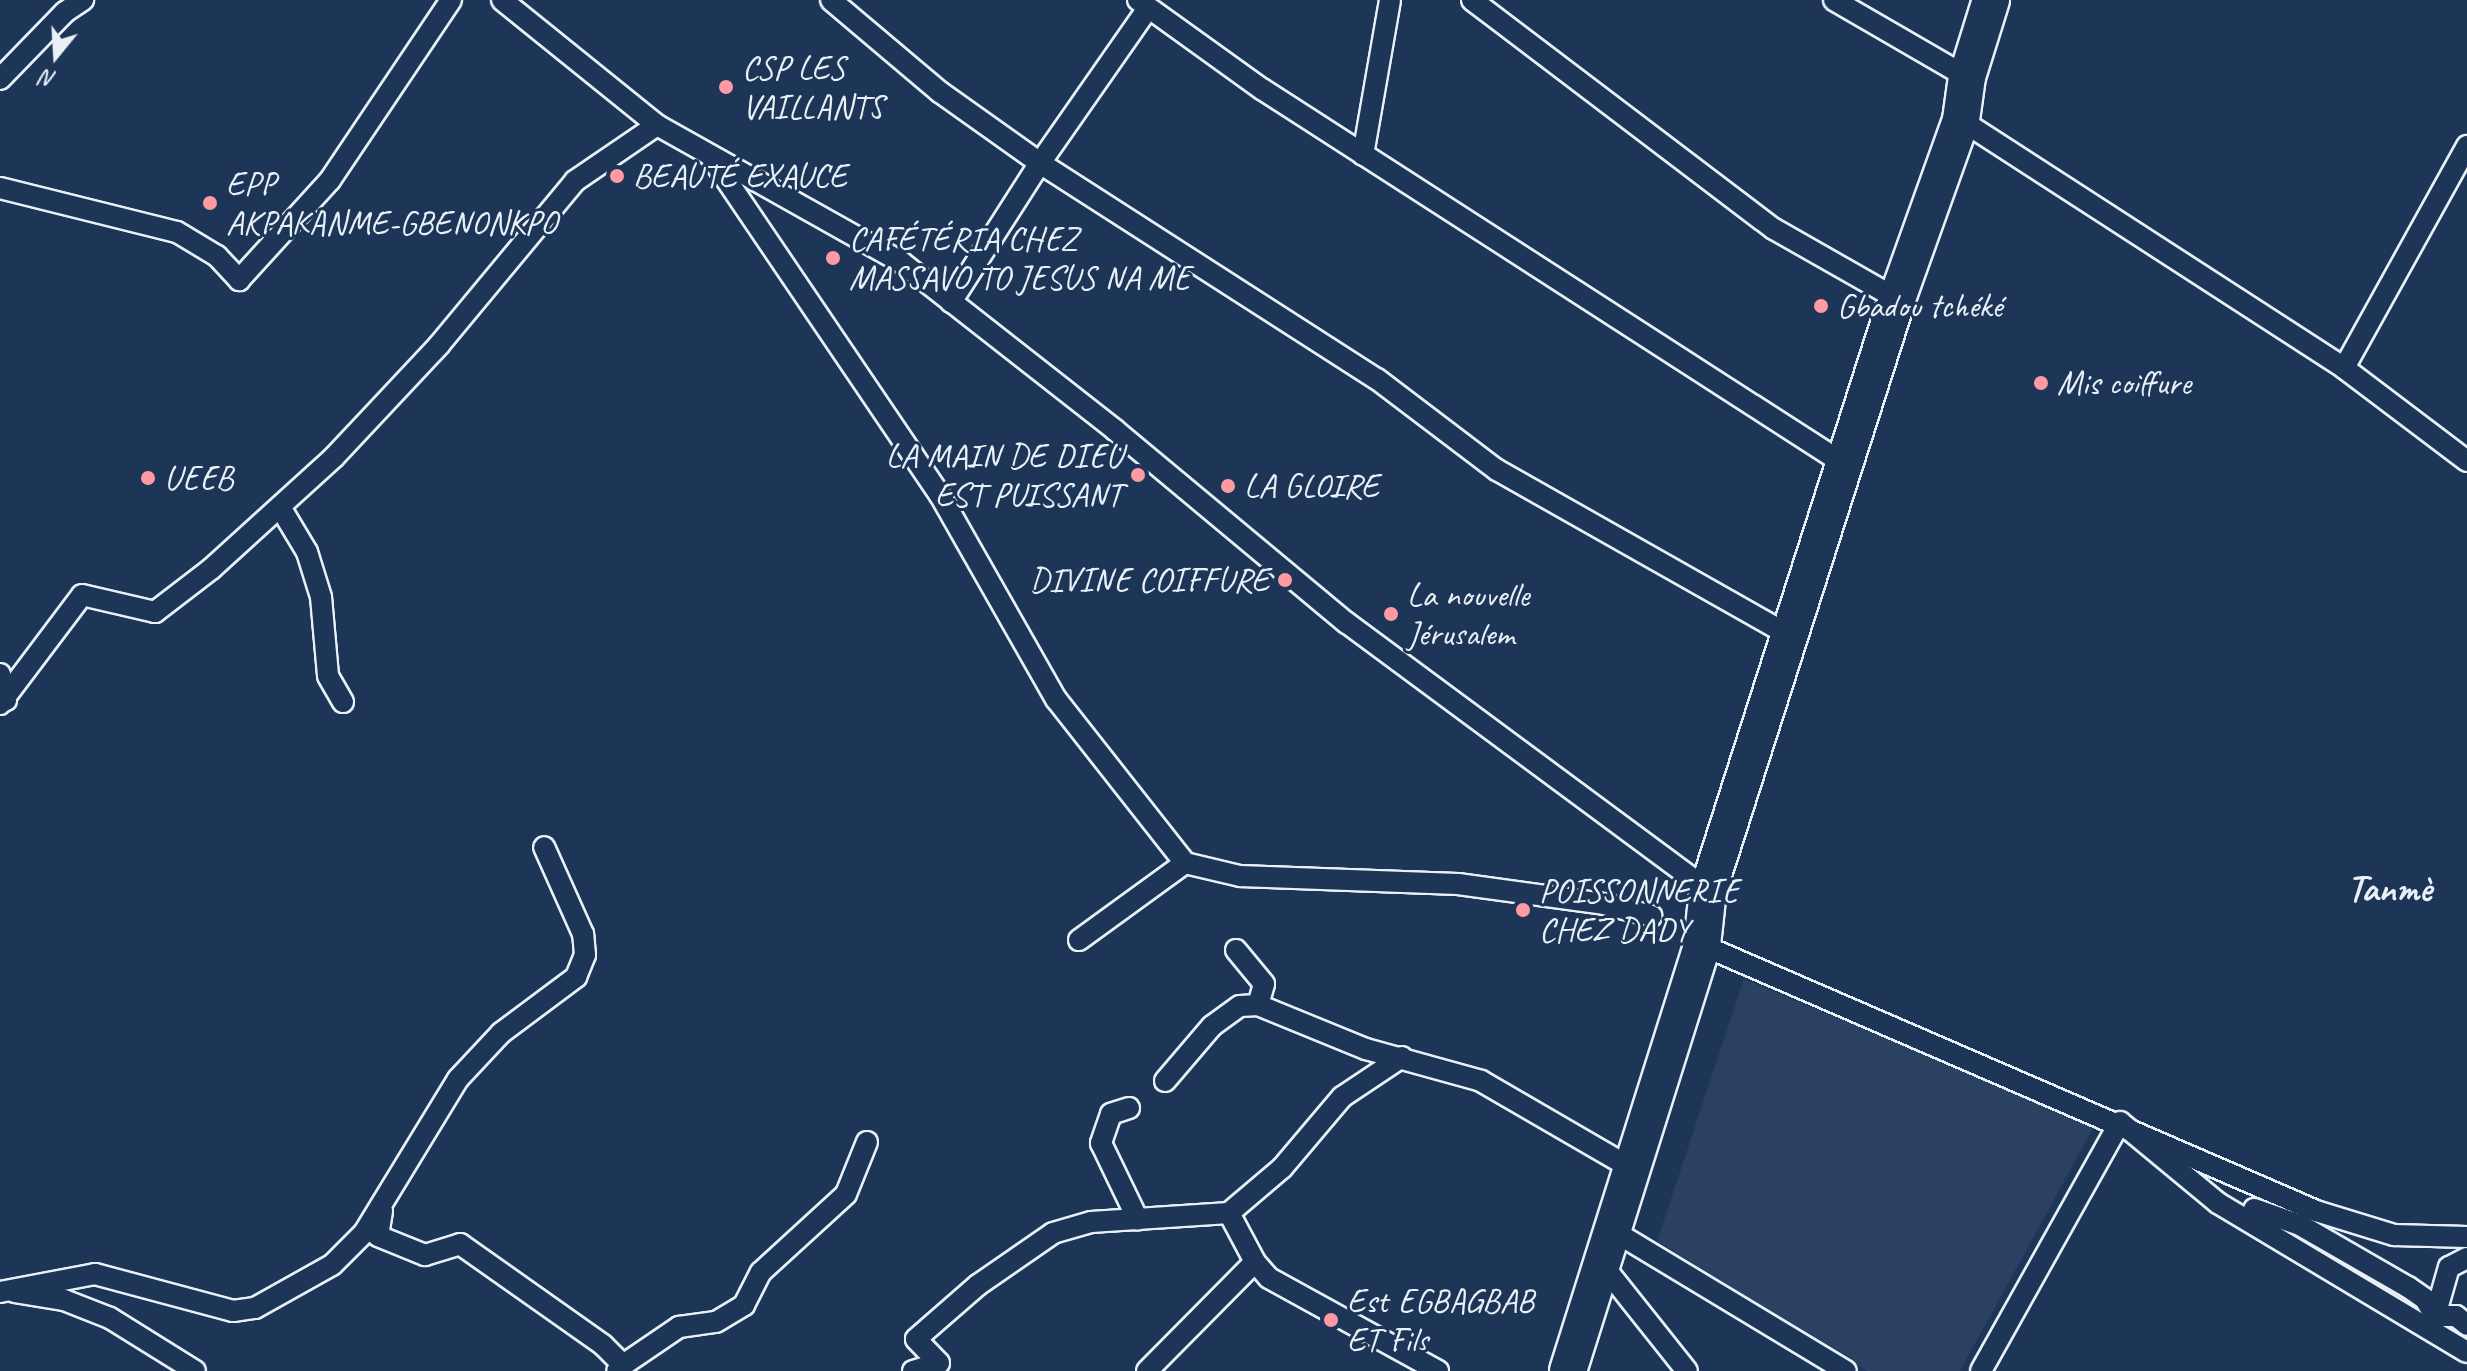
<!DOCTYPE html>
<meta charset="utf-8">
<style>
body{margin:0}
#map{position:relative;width:2467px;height:1371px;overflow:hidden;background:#1d3557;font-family:Caveat,sans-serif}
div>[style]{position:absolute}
.built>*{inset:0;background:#2a4162}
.roads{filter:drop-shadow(2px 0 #e8f1f8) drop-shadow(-2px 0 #e8f1f8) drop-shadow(0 2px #e8f1f8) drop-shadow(0 -2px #e8f1f8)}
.street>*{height:20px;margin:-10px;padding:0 10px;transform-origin:10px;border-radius:10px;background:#1d3557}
.highway>*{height:36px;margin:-18px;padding:0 18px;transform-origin:18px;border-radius:18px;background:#1d3557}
.dots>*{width:22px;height:22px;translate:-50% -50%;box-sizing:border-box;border:4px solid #1d3557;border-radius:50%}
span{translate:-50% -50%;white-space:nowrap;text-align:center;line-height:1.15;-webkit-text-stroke:6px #1d3557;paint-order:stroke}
.poi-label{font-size:34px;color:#e8f1f8}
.left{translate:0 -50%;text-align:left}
.right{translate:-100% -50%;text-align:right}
.quarter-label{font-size:38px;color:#e8f1f8;font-weight:700}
.north{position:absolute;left:16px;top:16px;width:80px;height:80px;-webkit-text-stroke:6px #1d3557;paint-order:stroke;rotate:198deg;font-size:22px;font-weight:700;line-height:32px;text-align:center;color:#e8f1f8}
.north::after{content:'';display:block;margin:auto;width:28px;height:36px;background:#e8f1f8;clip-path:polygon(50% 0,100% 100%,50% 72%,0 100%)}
</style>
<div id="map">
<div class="built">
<i style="clip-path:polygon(1744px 979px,2095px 1125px,1960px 1371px,1867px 1371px,1657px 1241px)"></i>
</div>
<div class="roads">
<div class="street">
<i style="left:502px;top:0;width:199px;rotate:38.9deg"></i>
<i style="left:657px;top:125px;width:280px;rotate:29.3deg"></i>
<i style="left:901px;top:262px;width:272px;rotate:38.1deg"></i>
<i style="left:1115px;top:430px;width:302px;rotate:39.8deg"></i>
<i style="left:1347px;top:623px;width:449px;rotate:36.5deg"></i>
<i style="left:831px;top:0;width:143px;rotate:40.2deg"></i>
<i style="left:940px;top:92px;width:123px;rotate:35.4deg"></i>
<i style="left:1040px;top:163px;width:189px;rotate:-55.1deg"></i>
<i style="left:1138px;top:0;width:153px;rotate:35.7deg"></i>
<i style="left:1262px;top:89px;width:692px;rotate:32.79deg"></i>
<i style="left:1472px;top:0;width:379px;rotate:37.2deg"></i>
<i style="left:1774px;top:229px;width:142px;rotate:29.6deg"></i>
<i style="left:1834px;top:0;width:154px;rotate:30.1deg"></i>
<i style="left:0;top:79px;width:93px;rotate:-45.9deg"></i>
<i style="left:65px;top:12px;width:22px;rotate:-34deg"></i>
<i style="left:1961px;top:120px;width:456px;rotate:32.9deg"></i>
<i style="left:2344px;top:368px;width:154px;rotate:37.1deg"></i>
<i style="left:1363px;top:155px;width:157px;rotate:-80.1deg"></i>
<i style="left:711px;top:157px;width:408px;rotate:55.9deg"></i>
<i style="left:940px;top:495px;width:235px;rotate:60.4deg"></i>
<i style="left:1056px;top:699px;width:209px;rotate:51.8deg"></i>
<i style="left:1185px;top:863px;width:57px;rotate:13.3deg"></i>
<i style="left:1240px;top:876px;width:218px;rotate:2.1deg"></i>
<i style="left:1458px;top:884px;width:147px;rotate:7.8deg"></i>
<i style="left:1604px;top:904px;width:49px;rotate:14deg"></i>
<i style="left:0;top:188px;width:182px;rotate:14deg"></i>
<i style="left:177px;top:232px;width:47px;rotate:31deg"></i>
<i style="left:217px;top:256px;width:33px;rotate:47deg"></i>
<i style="left:239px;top:280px;width:135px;rotate:-47.7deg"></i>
<i style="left:330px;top:180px;width:217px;rotate:-56.1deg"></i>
<i style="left:951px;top:302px;width:165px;rotate:-57.4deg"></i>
<i style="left:1040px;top:163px;width:400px;rotate:32.7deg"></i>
<i style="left:1377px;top:379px;width:151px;rotate:37.2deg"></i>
<i style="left:1497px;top:470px;width:333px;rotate:29.5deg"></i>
<i style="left:2344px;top:368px;width:254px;rotate:-61deg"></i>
<i style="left:280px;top:507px;width:52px;rotate:59deg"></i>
<i style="left:307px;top:552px;width:47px;rotate:72.7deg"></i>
<i style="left:321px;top:597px;width:79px;rotate:84.9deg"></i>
<i style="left:328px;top:676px;width:30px;rotate:60deg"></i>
<i style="left:0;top:674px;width:27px;rotate:77deg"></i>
<i style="left:0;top:704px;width:136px;rotate:-53deg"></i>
<i style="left:82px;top:595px;width:75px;rotate:13.1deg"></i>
<i style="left:155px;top:612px;width:71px;rotate:-37.5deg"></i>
<i style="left:211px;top:569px;width:166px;rotate:-42.3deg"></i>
<i style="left:334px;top:457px;width:154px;rotate:-46.8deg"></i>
<i style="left:439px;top:345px;width:213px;rotate:-50.3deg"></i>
<i style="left:575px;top:181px;width:99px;rotate:-34.3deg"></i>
<i style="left:1079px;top:940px;width:131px;rotate:-36deg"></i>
<i style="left:1702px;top:945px;width:669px;rotate:23.42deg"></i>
<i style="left:2316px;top:1211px;width:82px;rotate:17.1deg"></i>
<i style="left:2394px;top:1235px;width:73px;rotate:1.6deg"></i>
<i style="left:1236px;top:950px;width:44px;rotate:50.5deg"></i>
<i style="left:1264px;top:984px;width:22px;rotate:106deg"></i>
<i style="left:1165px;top:1081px;width:72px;rotate:-49.5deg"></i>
<i style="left:1212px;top:1026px;width:34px;rotate:-36deg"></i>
<i style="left:1240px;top:1006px;width:18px;rotate:-3deg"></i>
<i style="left:1258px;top:1005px;width:117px;rotate:22.2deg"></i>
<i style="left:1366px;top:1049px;width:119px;rotate:15.5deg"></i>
<i style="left:1481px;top:1081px;width:173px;rotate:30.1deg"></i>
<i style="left:1129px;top:1108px;width:19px;rotate:162deg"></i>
<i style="left:1111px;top:1114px;width:31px;rotate:109deg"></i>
<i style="left:1101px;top:1143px;width:85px;rotate:64.3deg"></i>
<i style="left:2254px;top:1209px;width:49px;rotate:19.2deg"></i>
<i style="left:2300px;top:1225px;width:125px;rotate:29.9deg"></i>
<i style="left:2408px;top:1287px;width:21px;rotate:35deg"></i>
<i style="left:2425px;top:1299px;width:20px;rotate:60deg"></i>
<i style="left:382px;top:1211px;width:25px;rotate:99deg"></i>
<i style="left:378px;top:1236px;width:51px;rotate:22deg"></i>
<i style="left:425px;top:1255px;width:37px;rotate:-17deg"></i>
<i style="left:460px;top:1244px;width:175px;rotate:35.2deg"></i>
<i style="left:603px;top:1345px;width:28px;rotate:45deg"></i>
<i style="left:623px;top:1365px;width:8px;rotate:135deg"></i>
<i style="left:1229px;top:1213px;width:55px;rotate:62deg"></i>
<i style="left:1255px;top:1262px;width:21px;rotate:49deg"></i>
<i style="left:1269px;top:1278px;width:193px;rotate:28.8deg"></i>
<i style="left:1612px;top:1230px;width:273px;rotate:31.1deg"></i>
<i style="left:2467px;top:1258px;width:20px;rotate:153deg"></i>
<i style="left:2449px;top:1267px;width:51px;rotate:105.9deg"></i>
<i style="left:2435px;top:1316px;width:21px"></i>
<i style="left:2456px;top:1316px;width:14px;rotate:39deg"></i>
<i style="left:1601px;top:1263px;width:138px;rotate:51.5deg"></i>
<i style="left:0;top:1292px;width:97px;rotate:-10.7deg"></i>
<i style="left:95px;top:1274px;width:143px;rotate:15deg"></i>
<i style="left:233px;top:1311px;width:22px;rotate:-8deg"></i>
<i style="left:255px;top:1308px;width:88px;rotate:-29.2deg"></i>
<i style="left:332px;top:1265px;width:45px;rotate:-45deg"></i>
<i style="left:364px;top:1233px;width:180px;rotate:-58.6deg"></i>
<i style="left:458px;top:1079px;width:63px;rotate:-46.9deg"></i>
<i style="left:501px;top:1033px;width:94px;rotate:-36.7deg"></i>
<i style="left:576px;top:977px;width:24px;rotate:-68deg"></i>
<i style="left:585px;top:955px;width:21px;rotate:-95deg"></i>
<i style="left:583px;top:934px;width:95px;rotate:-114.1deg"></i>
<i style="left:14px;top:1292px;width:51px;rotate:9.1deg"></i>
<i style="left:64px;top:1300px;width:49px;rotate:21.4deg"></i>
<i style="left:110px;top:1318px;width:100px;rotate:31.9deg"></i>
<i style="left:623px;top:1365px;width:68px;rotate:-34.2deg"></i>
<i style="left:679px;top:1327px;width:37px;rotate:-8deg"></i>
<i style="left:716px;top:1322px;width:33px;rotate:-31deg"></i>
<i style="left:744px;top:1305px;width:37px;rotate:-63deg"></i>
<i style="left:761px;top:1272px;width:115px;rotate:-42.5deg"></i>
<i style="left:846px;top:1194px;width:56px;rotate:-68deg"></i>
<i style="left:913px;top:1371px;width:27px;rotate:-17deg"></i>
<i style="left:939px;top:1363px;width:33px;rotate:-134deg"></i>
<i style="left:916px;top:1339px;width:82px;rotate:-41.1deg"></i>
<i style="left:978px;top:1285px;width:91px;rotate:-34.7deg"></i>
<i style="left:1053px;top:1233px;width:40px;rotate:-16deg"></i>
<i style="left:1091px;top:1222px;width:138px;rotate:-3.7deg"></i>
<i style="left:1229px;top:1213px;width:70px;rotate:-40.3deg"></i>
<i style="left:1282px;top:1168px;width:93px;rotate:-49.8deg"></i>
<i style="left:1342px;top:1097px;width:72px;rotate:-33.7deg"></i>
<i style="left:1147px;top:1371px;width:153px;rotate:-45.3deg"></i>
<i style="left:1981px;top:1371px;width:285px;rotate:-60.8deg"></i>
<i style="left:2120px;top:1122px;width:127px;rotate:39.6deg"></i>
<i style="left:2218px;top:1203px;width:290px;rotate:30.9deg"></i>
</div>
<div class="highway">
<i style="left:1568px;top:1371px;width:447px;rotate:-72.5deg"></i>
<i style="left:1702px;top:945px;width:55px;rotate:-83.8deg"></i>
<i style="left:1708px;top:890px;width:620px;rotate:-72.27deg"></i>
<i style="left:1897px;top:299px;width:190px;rotate:-70.3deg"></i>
<i style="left:1961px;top:120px;width:43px;rotate:-82.1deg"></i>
<i style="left:1967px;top:77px;width:81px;rotate:-72.7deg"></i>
</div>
</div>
<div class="dots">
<i style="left:726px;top:87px;background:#ff9aa2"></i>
<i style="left:617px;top:176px;background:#ff9aa2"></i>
<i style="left:210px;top:203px;background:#ff9aa2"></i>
<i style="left:833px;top:258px;background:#ff9aa2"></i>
<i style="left:1821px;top:306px;background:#ff9aa2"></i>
<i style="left:2041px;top:383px;background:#ff9aa2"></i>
<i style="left:1138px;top:475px;background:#ff9aa2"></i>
<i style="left:148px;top:478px;background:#ff9aa2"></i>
<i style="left:1228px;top:486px;background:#ff9aa2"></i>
<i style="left:1285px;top:580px;background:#ff9aa2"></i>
<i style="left:1391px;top:614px;background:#ff9aa2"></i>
<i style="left:1523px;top:910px;background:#ff9aa2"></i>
<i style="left:1331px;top:1320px;background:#ff9aa2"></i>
</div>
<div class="poi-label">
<span class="left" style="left:742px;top:87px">CSP LES<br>VAILLANTS</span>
<span class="left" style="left:633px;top:176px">BEAUTÉ EXAUCE</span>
<span class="left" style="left:226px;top:203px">EPP<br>AKPAKANME-GBENONKPO</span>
<span class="left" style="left:849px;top:258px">CAFÉTÉRIA CHEZ<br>MASSAVO TO JESUS NA ME</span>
<span class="left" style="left:1837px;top:306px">Gbadou tchéké</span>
<span class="left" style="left:2057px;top:383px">Mis coiffure</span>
<span class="right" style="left:1122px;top:475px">LA MAIN DE DIEU<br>EST PUISSANT</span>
<span class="left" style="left:164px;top:478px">UEEB</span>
<span class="left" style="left:1244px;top:486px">LA GLOIRE</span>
<span class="right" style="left:1269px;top:580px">DIVINE COIFFURE</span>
<span class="left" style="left:1407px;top:614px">La nouvelle<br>Jérusalem</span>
<span class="left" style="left:1539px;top:910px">POISSONNERIE<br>CHEZ DADY</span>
<span class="left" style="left:1347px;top:1320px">Est EGBAGBAB<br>ET Fils</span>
</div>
<div class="quarter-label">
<span style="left:2389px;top:889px">Tanmè</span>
</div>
<div class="north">N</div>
</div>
